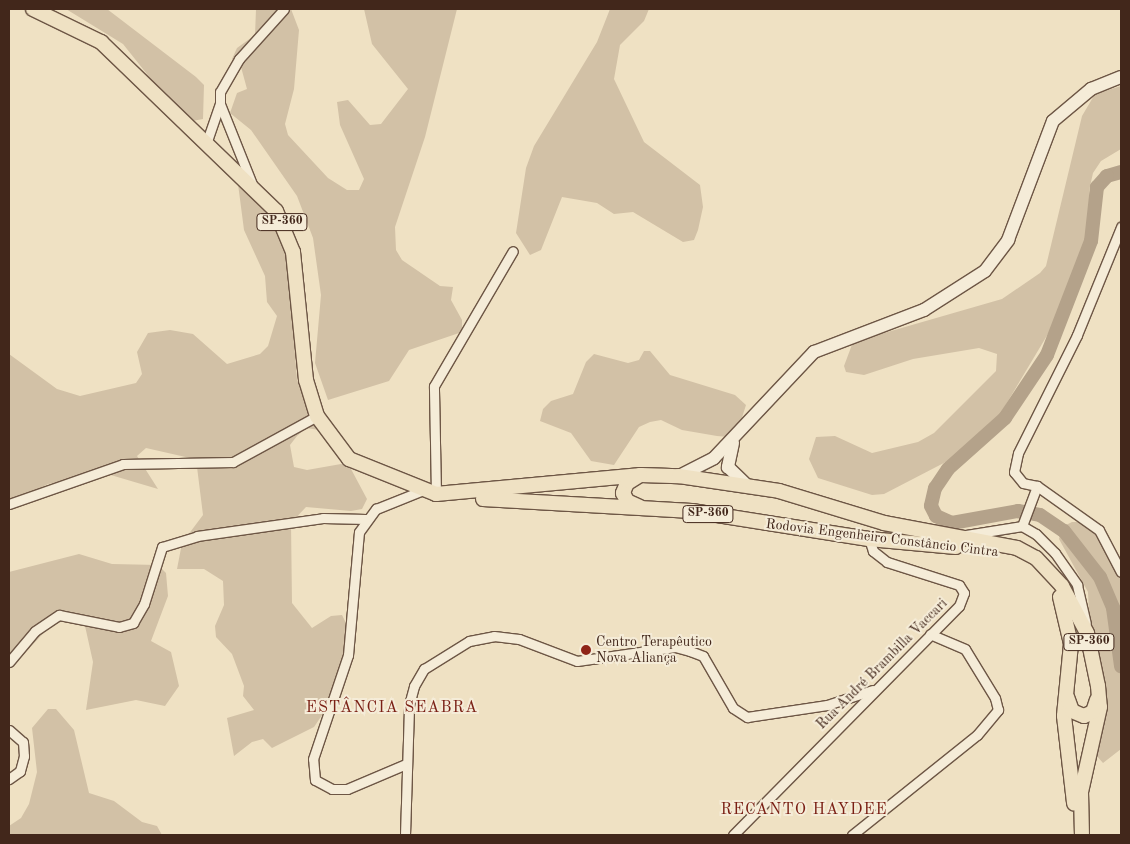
<!DOCTYPE html>
<meta charset="utf-8">
<style>
body{margin:0}
#map{position:relative;width:1130px;height:844px;overflow:hidden;background:#efe1c3;font-family:"Old Standard TT",serif}
div>[style]{position:absolute}
.green>*{inset:0;background:#d2c1a6}
.river>*{height:14px;margin:-7px;padding:0 7px;transform-origin:7px;border-radius:7px;background:#b4a28a}
.roads{filter:drop-shadow(1px 0 #6d5645) drop-shadow(-1px 0 #6d5645) drop-shadow(0 1px #6d5645) drop-shadow(0 -1px #6d5645)}
.street>*{height:9px;margin:-4.5px;padding:0 4.5px;transform-origin:4.5px;border-radius:4.5px;background:#f5ecd8}
.secondary>*{height:12px;margin:-6px;padding:0 6px;transform-origin:6px;border-radius:6px;background:#f5ecd8}
.primary>*{height:14px;margin:-7px;padding:0 7px;transform-origin:7px;border-radius:7px;background:#efe1c3}
.dots>*{width:14px;height:14px;translate:-50% -50%;box-sizing:border-box;border:2px solid #f5ecd8;border-radius:50%}
span{translate:-50% -50%;white-space:nowrap;text-align:center;line-height:1.15;-webkit-text-stroke:4px #f5ecd8;paint-order:stroke}
.shield-label span{padding:1px 4px;background:#f5ecd8;border:1px solid;border-radius:4px;-webkit-text-stroke-width:0}
.shield-label{font-size:12px;color:#42271b;font-weight:700}
.street-label{font-size:14px;color:#42271b}
.poi-label{font-size:14px;color:#42271b}
.left{translate:0 -50%;text-align:left}
.quarter-label{font-size:16px;color:#7a1f14;letter-spacing:1px}
.frame{position:absolute;inset:0;border:10px solid #42271b;pointer-events:none}
</style>
<div id="map">
<div class="green">
<i style="clip-path:polygon(66px 9px,107px 9px,196px 77px,204px 85px,203px 119px,192px 121px,166px 98px,123px 44px)"></i>
<i style="clip-path:polygon(256px 9px,291px 9px,299px 30px,294px 89px,285px 124px,288px 135px,328px 178px,347px 190px,359px 190px,364px 179px,340px 125px,337px 102px,348px 100px,370px 125px,381px 124px,408px 89px,372px 44px,364px 9px,457px 9px,425px 137px,395px 227px,396px 250px,402px 260px,440px 286px,453px 287px,451px 300px,462px 320px,462px 332px,409px 350px,389px 381px,328px 400px,315px 363px,321px 295px,313px 238px,297px 196px,251px 130px,230px 113px,237px 93px,247px 89px,241px 67px,232px 59px,237px 48px,255px 35px)"></i>
<i style="clip-path:polygon(610px 9px,649px 9px,644px 21px,620px 45px,614px 79px,644px 142px,700px 185px,703px 207px,698px 230px,694px 240px,683px 242px,633px 212px,614px 214px,597px 203px,562px 197px,541px 250px,530px 255px,516px 233px,526px 168px,534px 146px,597px 42px)"></i>
<i style="clip-path:polygon(1121px 86px,1121px 149px,1101px 161px,1093px 173px,1089px 191px,1094px 217px,1079px 282px,993px 426px,965px 452px,884px 494px,872px 495px,818px 478px,809px 459px,816px 437px,835px 436px,872px 453px,918px 442px,934px 433px,996px 371px,997px 354px,979px 348px,913px 359px,864px 375px,846px 372px,844px 366px,853px 342px,1002px 299px,1040px 273px,1046px 266px,1082px 116px,1095px 94px)"></i>
<i style="clip-path:polygon(231px 178px,249px 187px,286px 235px,297px 380px,326px 431px,306px 428px,297px 436px,290px 445px,294px 467px,307px 470px,341px 464px,351px 469px,367px 499px,362px 509px,351px 511px,306px 507px,291px 523px,292px 603px,312px 628px,331px 616px,342px 615px,347px 625px,349px 659px,345px 681px,314px 727px,272px 748px,263px 739px,252px 742px,234px 756px,227px 718px,254px 710px,243px 696px,244px 686px,232px 654px,216px 637px,215px 626px,224px 605px,223px 581px,204px 569px,177px 569px,182px 543px,203px 515px,197px 467px,190px 458px,146px 448px,137px 456px,158px 489px,104px 473px,48px 484px,9px 504px,9px 354px,57px 389px,80px 396px,136px 383px,142px 374px,137px 352px,148px 333px,170px 330px,193px 334px,227px 364px,260px 354px,268px 346px,277px 316px,267px 302px,265px 276px,244px 230px,238px 184px)"></i>
<i style="clip-path:polygon(644px 351px,650px 351px,670px 375px,735px 395px,746px 405px,738px 430px,729px 437px,717px 436px,682px 430px,661px 420px,650px 422px,639px 427px,614px 465px,591px 461px,571px 433px,540px 421px,543px 409px,551px 401px,573px 394px,586px 362px,594px 354px,628px 363px,639px 360px)"></i>
<i style="clip-path:polygon(1072px 522px,1085px 522px,1110px 543px,1121px 570px,1121px 749px,1103px 763px,1095px 754px,1088px 592px,1059px 539px,1062px 527px)"></i>
<i style="clip-path:polygon(79px 554px,112px 564px,158px 565px,166px 573px,168px 596px,151px 641px,171px 652px,179px 686px,165px 706px,136px 700px,86px 710px,93px 662px,85px 626px,71px 619px,51px 625px,9px 670px,9px 572px)"></i>
<i style="clip-path:polygon(48px 709px,56px 709px,74px 730px,89px 793px,114px 801px,142px 822px,157px 826px,162px 835px,9px 835px,9px 826px,21px 818px,29px 804px,37px 772px,32px 728px)"></i>
</div>
<div class="river">
<i style="left:1121px;top:172px;width:15px;rotate:164deg"></i>
<i style="left:1107px;top:176px;width:15px;rotate:132deg"></i>
<i style="left:1097px;top:187px;width:54px;rotate:96.3deg"></i>
<i style="left:1091px;top:241px;width:122px;rotate:111.1deg"></i>
<i style="left:1047px;top:355px;width:76px;rotate:123.7deg"></i>
<i style="left:1005px;top:418px;width:76px;rotate:138.2deg"></i>
<i style="left:948px;top:469px;width:23px;rotate:124deg"></i>
<i style="left:935px;top:488px;width:18px;rotate:103deg"></i>
<i style="left:931px;top:506px;width:11px;rotate:63deg"></i>
<i style="left:936px;top:516px;width:17px;rotate:24deg"></i>
<i style="left:952px;top:523px;width:67px;rotate:-10.3deg"></i>
<i style="left:1018px;top:511px;width:22px;rotate:10deg"></i>
<i style="left:1040px;top:515px;width:29px;rotate:34deg"></i>
<i style="left:1064px;top:531px;width:58px;rotate:52deg"></i>
<i style="left:1100px;top:577px;width:34px;rotate:67deg"></i>
<i style="left:1113px;top:608px;width:59px;rotate:82.1deg"></i>
</div>
<div class="roads">
<div class="street">
<i style="left:220px;top:104px;width:12px;rotate:-90deg"></i>
<i style="left:220px;top:92px;width:38px;rotate:-60deg"></i>
<i style="left:239px;top:59px;width:67px;rotate:-48deg"></i>
<i style="left:207px;top:141px;width:39px;rotate:-71deg"></i>
<i style="left:220px;top:104px;width:86px;rotate:68.2deg"></i>
<i style="left:1037px;top:486px;width:14px;rotate:-168deg"></i>
<i style="left:1023px;top:483px;width:14px;rotate:-129deg"></i>
<i style="left:1014px;top:472px;width:19px;rotate:-78deg"></i>
<i style="left:1018px;top:453px;width:132px;rotate:-63.4deg"></i>
<i style="left:1077px;top:335px;width:117px;rotate:-67.8deg"></i>
<i style="left:436px;top:494px;width:108px;rotate:-91.1deg"></i>
<i style="left:434px;top:386px;width:156px;rotate:-59.7deg"></i>
<i style="left:9px;top:504px;width:121px;rotate:-19.3deg"></i>
<i style="left:123px;top:464px;width:110px;rotate:-1deg"></i>
<i style="left:233px;top:462px;width:96px;rotate:-28.7deg"></i>
<i style="left:1022px;top:526px;width:43px;rotate:-69.4deg"></i>
<i style="left:1037px;top:486px;width:76px;rotate:35.4deg"></i>
<i style="left:1099px;top:530px;width:47px;rotate:62.4deg"></i>
<i style="left:966px;top:535px;width:57px;rotate:-9.1deg"></i>
<i style="left:1022px;top:526px;width:16px;rotate:30deg"></i>
<i style="left:1036px;top:534px;width:27px;rotate:45deg"></i>
<i style="left:1055px;top:553px;width:39px;rotate:55deg"></i>
<i style="left:1077px;top:585px;width:39px;rotate:77deg"></i>
<i style="left:9px;top:662px;width:40px;rotate:-50deg"></i>
<i style="left:35px;top:631px;width:29px;rotate:-34deg"></i>
<i style="left:59px;top:615px;width:61px;rotate:11.3deg"></i>
<i style="left:119px;top:627px;width:15px;rotate:-16deg"></i>
<i style="left:133px;top:623px;width:22px;rotate:-60deg"></i>
<i style="left:144px;top:604px;width:60px;rotate:-72.5deg"></i>
<i style="left:162px;top:547px;width:37px;rotate:-17deg"></i>
<i style="left:197px;top:536px;width:127px;rotate:-8.1deg"></i>
<i style="left:323px;top:518px;width:43px;rotate:1.3deg"></i>
<i style="left:9px;top:730px;width:18px;rotate:41deg"></i>
<i style="left:23px;top:742px;width:14px;rotate:86deg"></i>
<i style="left:24px;top:756px;width:16px;rotate:105deg"></i>
<i style="left:20px;top:771px;width:14px;rotate:144deg"></i>
<i style="left:406px;top:764px;width:64px;rotate:157deg"></i>
<i style="left:347px;top:789px;width:15px;rotate:180deg"></i>
<i style="left:332px;top:789px;width:19px;rotate:-152deg"></i>
<i style="left:315px;top:780px;width:21px;rotate:-95deg"></i>
<i style="left:313px;top:759px;width:110px;rotate:-71.4deg"></i>
<i style="left:348px;top:655px;width:123px;rotate:-84.9deg"></i>
<i style="left:359px;top:532px;width:29px;rotate:-54deg"></i>
<i style="left:376px;top:509px;width:48px;rotate:-21.8deg"></i>
<i style="left:405px;top:835px;width:130px;rotate:-88.2deg"></i>
<i style="left:409px;top:705px;width:20px;rotate:-75deg"></i>
<i style="left:414px;top:686px;width:20px;rotate:-60deg"></i>
<i style="left:424px;top:669px;width:53px;rotate:-31.9deg"></i>
<i style="left:469px;top:641px;width:25px;rotate:-11deg"></i>
<i style="left:494px;top:636px;width:25px;rotate:7deg"></i>
<i style="left:519px;top:639px;width:62px;rotate:20.8deg"></i>
<i style="left:577px;top:661px;width:99px;rotate:-8.1deg"></i>
<i style="left:675px;top:647px;width:16px;rotate:15deg"></i>
<i style="left:690px;top:651px;width:14px;rotate:21deg"></i>
<i style="left:703px;top:656px;width:60px;rotate:60deg"></i>
<i style="left:733px;top:708px;width:17px;rotate:33deg"></i>
<i style="left:747px;top:717px;width:81px;rotate:-8.5deg"></i>
<i style="left:827px;top:705px;width:48px;rotate:-18.1deg"></i>
<i style="left:733px;top:835px;width:322px;rotate:-45.4deg"></i>
<i style="left:959px;top:606px;width:14px;rotate:-69deg"></i>
<i style="left:964px;top:593px;width:9px;rotate:-122deg"></i>
<i style="left:959px;top:585px;width:76px;rotate:-162.3deg"></i>
<i style="left:887px;top:562px;width:18px;rotate:-142deg"></i>
<i style="left:873px;top:551px;width:13px;rotate:-108deg"></i>
<i style="left:852px;top:835px;width:160px;rotate:-38.7deg"></i>
<i style="left:977px;top:735px;width:33px;rotate:-50deg"></i>
<i style="left:998px;top:710px;width:12px;rotate:-104deg"></i>
<i style="left:995px;top:698px;width:57px;rotate:-121.5deg"></i>
<i style="left:965px;top:649px;width:38px;rotate:-157deg"></i>
</div>
<div class="secondary">
<i style="left:733px;top:443px;width:25px;rotate:102deg"></i>
<i style="left:728px;top:467px;width:28px;rotate:44deg"></i>
<i style="left:679px;top:476px;width:39px;rotate:-27deg"></i>
<i style="left:714px;top:458px;width:146px;rotate:-46.7deg"></i>
<i style="left:814px;top:352px;width:118px;rotate:-20.9deg"></i>
<i style="left:924px;top:310px;width:72px;rotate:-32.6deg"></i>
<i style="left:985px;top:271px;width:39px;rotate:-53deg"></i>
<i style="left:1008px;top:240px;width:127px;rotate:-69.3deg"></i>
<i style="left:1053px;top:121px;width:50px;rotate:-40.1deg"></i>
<i style="left:1091px;top:89px;width:32px;rotate:-22deg"></i>
</div>
<div class="primary">
<i style="left:33px;top:9px;width:76px;rotate:25.9deg"></i>
<i style="left:101px;top:42px;width:243px;rotate:44deg"></i>
<i style="left:276px;top:211px;width:44px;rotate:67.5deg"></i>
<i style="left:293px;top:252px;width:129px;rotate:84.2deg"></i>
<i style="left:306px;top:380px;width:38px;rotate:73deg"></i>
<i style="left:317px;top:416px;width:54px;rotate:53.3deg"></i>
<i style="left:349px;top:459px;width:94px;rotate:21.9deg"></i>
<i style="left:436px;top:494px;width:206px;rotate:-5.3deg"></i>
<i style="left:641px;top:475px;width:38px;rotate:2deg"></i>
<i style="left:679px;top:476px;width:101px;rotate:8.5deg"></i>
<i style="left:779px;top:491px;width:110px;rotate:16.9deg"></i>
<i style="left:884px;top:523px;width:135px;rotate:10.6deg"></i>
<i style="left:1017px;top:548px;width:21px;rotate:28deg"></i>
<i style="left:1036px;top:558px;width:38px;rotate:47deg"></i>
<i style="left:1062px;top:586px;width:53px;rotate:62deg"></i>
<i style="left:1087px;top:633px;width:54px;rotate:78.3deg"></i>
<i style="left:1098px;top:686px;width:21px;rotate:85deg"></i>
<i style="left:1100px;top:707px;width:87px;rotate:102.6deg"></i>
<i style="left:1081px;top:792px;width:43px;rotate:88.7deg"></i>
<i style="left:640px;top:475px;width:15px;rotate:148deg"></i>
<i style="left:627px;top:483px;width:11px;rotate:112deg"></i>
<i style="left:623px;top:493px;width:9px;rotate:63deg"></i>
<i style="left:627px;top:501px;width:14px;rotate:25deg"></i>
<i style="left:483px;top:499px;width:209px;rotate:3.3deg"></i>
<i style="left:692px;top:511px;width:179px;rotate:9deg"></i>
<i style="left:869px;top:539px;width:87px;rotate:5.3deg"></i>
<i style="left:1060px;top:597px;width:48px;rotate:76.8deg"></i>
<i style="left:1071px;top:644px;width:72px;rotate:95.6deg"></i>
<i style="left:1064px;top:716px;width:88px;rotate:83.4deg"></i>
<i style="left:1067px;top:697px;width:15px;rotate:70deg"></i>
<i style="left:1072px;top:711px;width:13px;rotate:23deg"></i>
<i style="left:1084px;top:716px;width:10px;rotate:-24deg"></i>
<i style="left:1093px;top:712px;width:13px;rotate:-72deg"></i>
</div>
</div>
<div class="dots">
<i style="left:586px;top:650px;background:#8f2418"></i>
</div>
<div class="shield-label">
<span style="left:282px;top:222px">SP-360</span>
<span style="left:708px;top:514px">SP-360</span>
<span style="left:1089px;top:642px">SP-360</span>
</div>
<div class="street-label">
<span style="left:882px;top:538px;rotate:7deg">Rodovia Engenheiro Constâncio Cintra</span>
<span style="left:882px;top:664px;rotate:-45deg">Rua André Brambilla Vaccari</span>
</div>
<div class="poi-label">
<span class="left" style="left:596px;top:650px">Centro Terapêutico<br>Nova Aliança</span>
</div>
<div class="quarter-label">
<span style="left:392px;top:708px">ESTÂNCIA SEABRA</span>
<span style="left:804px;top:810px">RECANTO HAYDEE</span>
</div>
<div class="frame"></div>
</div>
